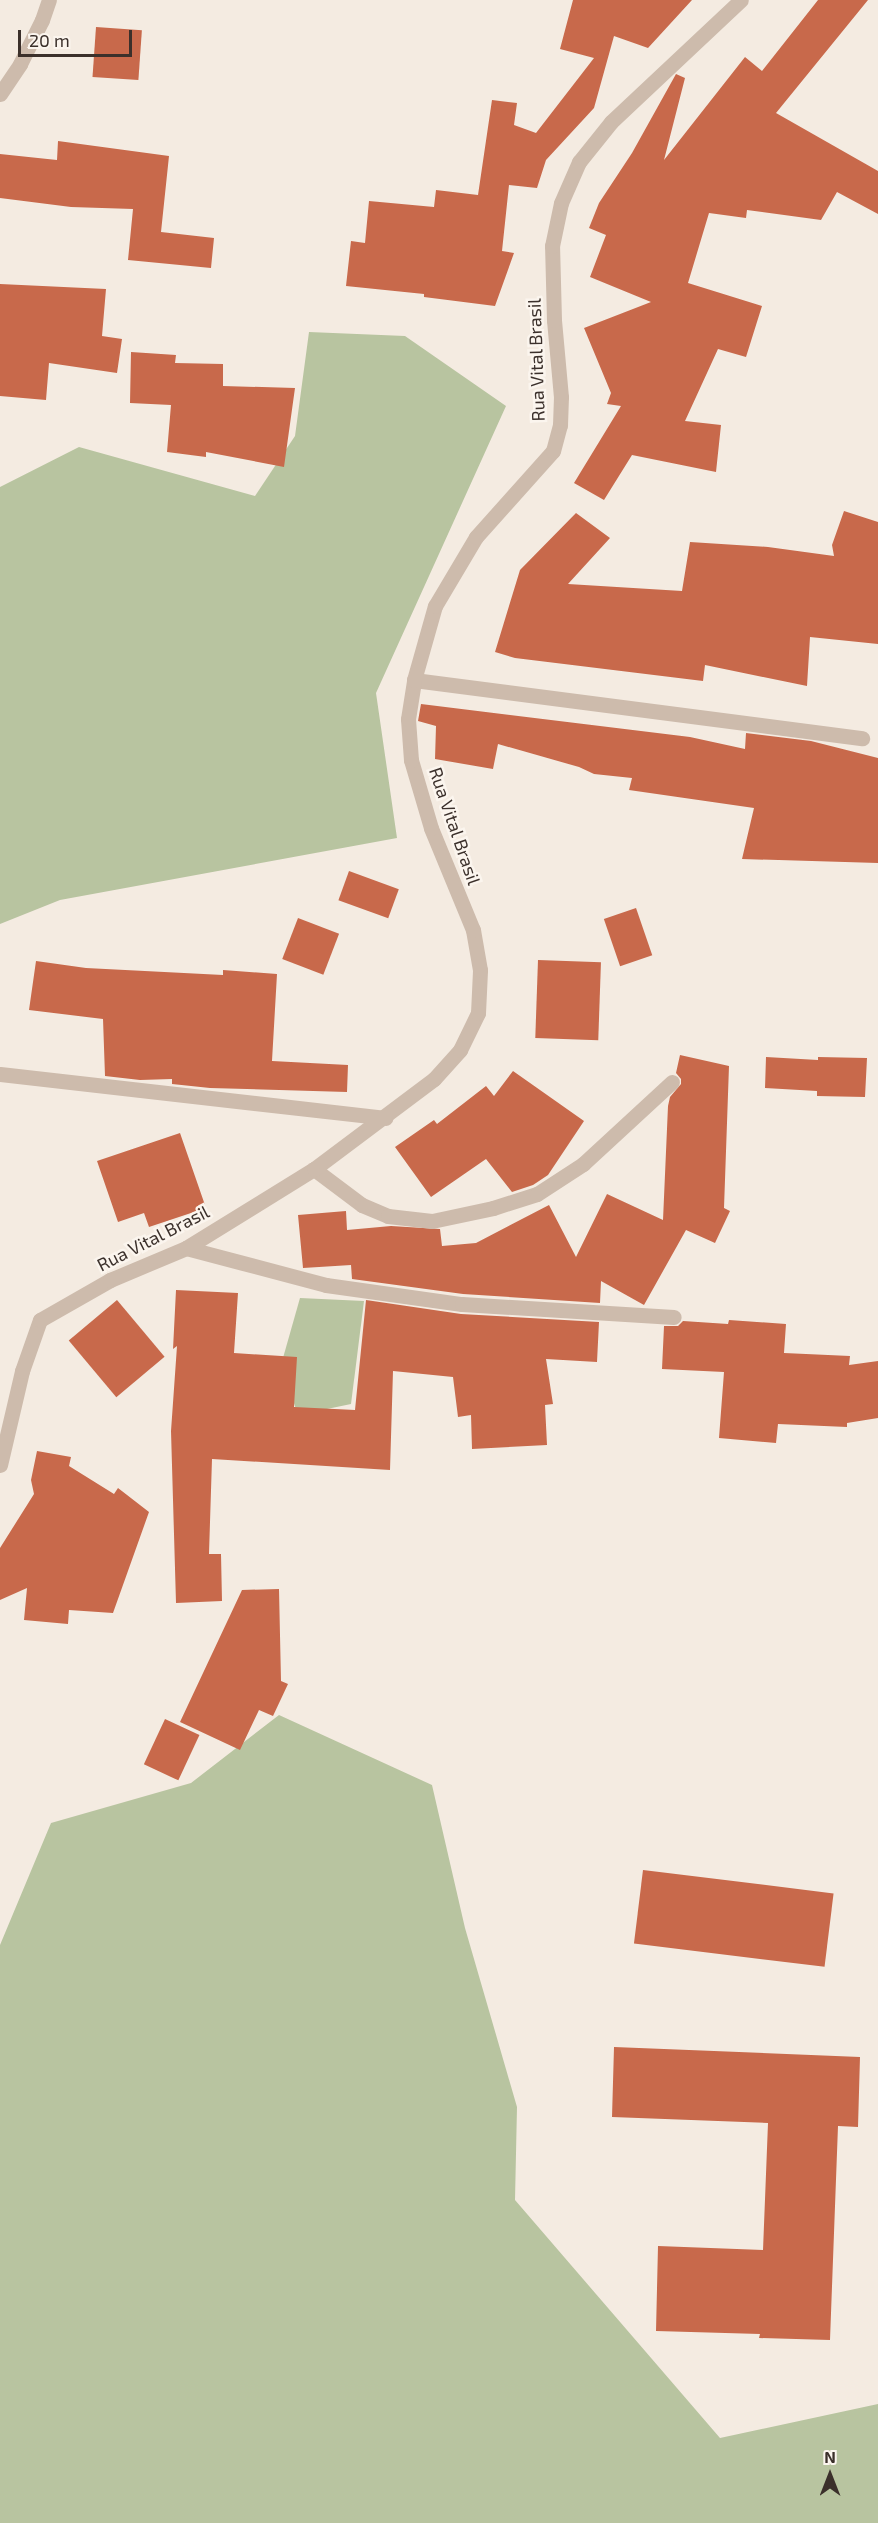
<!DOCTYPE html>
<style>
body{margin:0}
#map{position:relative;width:878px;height:2523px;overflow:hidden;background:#f4ebe1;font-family:"Exo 2",sans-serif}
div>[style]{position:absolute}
.green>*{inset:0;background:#b8c4a0}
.building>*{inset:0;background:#c8694b;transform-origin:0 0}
.minor>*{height:15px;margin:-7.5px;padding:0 7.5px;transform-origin:7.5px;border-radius:7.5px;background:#cdbbac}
.tertiary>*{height:15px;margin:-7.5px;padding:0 7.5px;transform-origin:7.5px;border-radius:7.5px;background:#cdbbac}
span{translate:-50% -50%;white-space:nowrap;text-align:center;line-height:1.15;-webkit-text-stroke:5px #fbf5ee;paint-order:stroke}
.street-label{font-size:18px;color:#3b302b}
.north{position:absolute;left:800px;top:2445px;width:60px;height:60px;-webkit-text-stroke:4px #fbf5ee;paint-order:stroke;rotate:0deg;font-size:16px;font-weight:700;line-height:24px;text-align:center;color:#3b302b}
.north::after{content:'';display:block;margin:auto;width:21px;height:27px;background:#3b302b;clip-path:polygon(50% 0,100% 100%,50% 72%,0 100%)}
.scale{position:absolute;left:18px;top:30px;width:114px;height:27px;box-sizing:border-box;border:3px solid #3b302b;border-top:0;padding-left:8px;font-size:18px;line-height:21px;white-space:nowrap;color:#3b302b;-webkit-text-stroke:4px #fbf5ee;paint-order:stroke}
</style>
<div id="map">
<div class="green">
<i style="clip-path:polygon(309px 332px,405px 336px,506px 406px,376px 693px,397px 838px,60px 900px,0 924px,0 487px,79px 447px,255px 496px,295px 436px)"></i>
<i style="clip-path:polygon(300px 1298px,364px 1301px,351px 1404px,298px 1415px,281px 1365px)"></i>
<i style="clip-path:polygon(279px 1715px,432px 1785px,465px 1928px,517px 2107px,515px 2200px,720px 2438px,878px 2404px,878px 2523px,0 2523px,0 1945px,51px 1823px,191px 1783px)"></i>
</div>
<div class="building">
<i style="clip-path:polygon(573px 0,692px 0,648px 48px,614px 36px,594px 108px,546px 160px,537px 188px,509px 185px,502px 251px,514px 253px,495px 306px,424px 297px,424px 294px,346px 286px,351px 241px,365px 243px,369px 201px,434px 207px,436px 190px,478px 195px,492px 100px,517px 103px,514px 125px,536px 133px,594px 58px,560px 49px)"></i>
<i style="clip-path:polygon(818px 0,868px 0,776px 113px,878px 171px,878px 214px,837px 192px,821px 220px,747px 210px,746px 218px,709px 213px,688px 283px,762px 306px,746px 357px,718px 349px,685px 421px,721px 425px,716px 472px,632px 455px,604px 500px,574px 483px,621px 406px,607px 404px,611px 393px,584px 328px,651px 302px,590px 277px,606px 235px,589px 228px,599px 203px,632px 153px,676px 74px,685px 78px,664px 160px,745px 57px,762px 71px)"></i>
<i style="left:96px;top:27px;width:46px;height:50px;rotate:4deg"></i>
<i style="clip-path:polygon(58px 141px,169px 156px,161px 232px,214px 238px,211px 268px,128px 260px,133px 209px,71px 207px,0 198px,0 154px,57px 160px)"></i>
<i style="clip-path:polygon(0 284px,106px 289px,102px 336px,122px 339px,117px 373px,49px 363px,46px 400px,0 396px)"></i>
<i style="clip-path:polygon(131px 352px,176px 355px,175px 363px,223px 364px,223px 386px,295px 388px,284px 467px,206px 452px,206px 457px,167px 452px,171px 405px,130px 403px)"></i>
<i style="clip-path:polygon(844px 511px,878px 522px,878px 644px,810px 637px,807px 686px,705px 665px,703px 681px,515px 658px,495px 652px,520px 570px,576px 513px,610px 538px,568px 584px,682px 591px,690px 542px,768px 547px,834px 556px,832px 545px)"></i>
<i style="clip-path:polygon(421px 704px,690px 737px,745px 749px,746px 733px,811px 741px,878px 758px,878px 863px,742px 859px,754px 808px,629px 790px,632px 778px,594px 774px,579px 767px,498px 744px,493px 769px,435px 759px,436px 726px,418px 721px)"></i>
<i style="left:349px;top:871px;width:53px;height:31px;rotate:20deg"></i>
<i style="left:636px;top:908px;width:50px;height:34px;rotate:71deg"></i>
<i style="left:298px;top:918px;width:44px;height:44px;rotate:21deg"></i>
<i style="left:538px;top:960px;width:63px;height:78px;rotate:2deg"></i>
<i style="clip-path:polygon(36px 961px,86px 968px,223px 975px,223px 970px,277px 974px,272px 1061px,348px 1065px,347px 1092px,210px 1088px,172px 1084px,172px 1079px,140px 1080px,105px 1076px,103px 1019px,29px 1010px)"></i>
<i style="clip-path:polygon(680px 1055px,729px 1066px,724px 1208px,730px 1211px,715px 1243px,686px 1230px,644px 1305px,601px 1281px,600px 1303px,463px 1294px,352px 1279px,351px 1265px,303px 1268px,298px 1215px,346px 1211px,347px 1230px,391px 1226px,440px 1229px,442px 1246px,476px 1243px,549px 1205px,576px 1257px,607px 1194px,663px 1220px,668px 1106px,670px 1097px,681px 1084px,681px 1079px,676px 1073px)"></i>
<i style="clip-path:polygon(766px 1057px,818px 1060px,818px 1057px,867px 1058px,865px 1097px,817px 1096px,817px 1091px,765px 1088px)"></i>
<i style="clip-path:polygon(513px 1071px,584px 1121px,548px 1175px,533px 1185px,512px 1192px,486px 1159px,431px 1197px,395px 1147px,434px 1120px,437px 1124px,486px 1086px,494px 1096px)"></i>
<i style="clip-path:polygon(180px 1133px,206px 1208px,149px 1227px,144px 1213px,118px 1222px,97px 1161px)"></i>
<i style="clip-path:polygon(176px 1290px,238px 1293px,234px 1353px,297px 1357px,294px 1407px,355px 1410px,366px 1300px,461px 1314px,599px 1322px,597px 1362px,546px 1359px,553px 1404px,545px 1405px,547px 1445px,472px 1449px,471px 1415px,458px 1417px,453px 1377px,393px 1371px,390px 1470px,212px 1459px,209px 1554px,221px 1554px,222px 1601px,176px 1603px,171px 1431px,177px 1346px,173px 1349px)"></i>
<i style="left:117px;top:1300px;width:74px;height:63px;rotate:50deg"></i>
<i style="clip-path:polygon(729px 1320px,786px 1324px,784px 1353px,850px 1356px,849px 1365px,878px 1361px,878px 1418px,847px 1423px,847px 1427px,778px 1424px,776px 1443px,719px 1438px,724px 1372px,662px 1369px,664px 1326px,678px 1326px,683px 1321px,728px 1324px)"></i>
<i style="clip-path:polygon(37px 1451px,71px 1457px,69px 1466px,114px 1494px,118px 1488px,149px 1512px,113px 1613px,69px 1610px,68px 1624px,24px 1620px,27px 1588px,0 1600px,0 1548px,34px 1494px,31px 1480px)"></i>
<i style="clip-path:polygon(279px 1589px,281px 1681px,288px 1684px,273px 1716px,259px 1710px,240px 1750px,180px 1722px,242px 1590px)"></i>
<i style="left:165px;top:1719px;width:38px;height:50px;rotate:25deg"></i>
<i style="left:643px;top:1870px;width:192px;height:74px;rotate:7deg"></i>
<i style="clip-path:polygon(614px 2047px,860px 2057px,858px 2127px,838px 2126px,830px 2340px,759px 2338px,760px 2334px,656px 2331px,658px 2246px,763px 2250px,768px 2123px,612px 2117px)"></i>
</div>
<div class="minor">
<i style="left:0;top:94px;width:36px;rotate:-56deg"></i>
<i style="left:20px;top:64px;width:49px;rotate:-63.4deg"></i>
<i style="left:42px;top:20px;width:21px;rotate:-71deg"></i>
<i style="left:414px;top:680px;width:452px;rotate:7.4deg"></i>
<i style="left:0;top:1074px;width:388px;rotate:6.5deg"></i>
<i style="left:314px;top:1169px;width:60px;rotate:36.9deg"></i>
<i style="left:362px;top:1205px;width:28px;rotate:23deg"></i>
<i style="left:388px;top:1216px;width:44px;rotate:6.5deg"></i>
<i style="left:432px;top:1221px;width:62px;rotate:-12deg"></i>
<i style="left:493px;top:1208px;width:46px;rotate:-17.7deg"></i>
<i style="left:537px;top:1194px;width:55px;rotate:-33.1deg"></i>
<i style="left:583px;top:1164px;width:121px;rotate:-42.7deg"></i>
<i style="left:186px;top:1248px;width:145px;rotate:14.8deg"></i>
<i style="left:326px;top:1285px;width:137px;rotate:8deg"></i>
<i style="left:462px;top:1304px;width:212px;rotate:3.5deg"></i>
</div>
<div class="tertiary">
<i style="left:0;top:1465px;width:97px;rotate:-76.8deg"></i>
<i style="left:22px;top:1371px;width:54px;rotate:-70.6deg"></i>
<i style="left:40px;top:1320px;width:81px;rotate:-29.7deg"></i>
<i style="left:110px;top:1280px;width:82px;rotate:-22.8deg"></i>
<i style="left:186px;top:1248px;width:150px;rotate:-31.7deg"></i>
<i style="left:314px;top:1169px;width:150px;rotate:-36.9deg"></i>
<i style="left:434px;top:1079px;width:39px;rotate:-48deg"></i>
<i style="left:460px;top:1050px;width:41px;rotate:-64.1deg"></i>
<i style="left:478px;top:1013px;width:43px;rotate:-87.3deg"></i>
<i style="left:480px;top:970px;width:41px;rotate:-99.9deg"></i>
<i style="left:473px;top:930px;width:110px;rotate:-112.4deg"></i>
<i style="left:431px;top:828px;width:71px;rotate:-106.4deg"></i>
<i style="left:411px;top:760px;width:41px;rotate:-94.2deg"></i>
<i style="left:408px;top:719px;width:39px;rotate:-81deg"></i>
<i style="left:414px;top:680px;width:77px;rotate:-74.2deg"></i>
<i style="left:435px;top:606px;width:80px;rotate:-59.3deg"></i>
<i style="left:476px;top:537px;width:115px;rotate:-48.2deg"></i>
<i style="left:553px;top:451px;width:27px;rotate:-75deg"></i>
<i style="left:560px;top:425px;width:28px;rotate:-88deg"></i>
<i style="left:561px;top:397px;width:77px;rotate:-95.2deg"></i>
<i style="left:554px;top:320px;width:74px;rotate:-91.5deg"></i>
<i style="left:552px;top:246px;width:44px;rotate:-78.2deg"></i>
<i style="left:561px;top:203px;width:45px;rotate:-66.3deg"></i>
<i style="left:579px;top:162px;width:51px;rotate:-51.3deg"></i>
<i style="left:611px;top:122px;width:178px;rotate:-43.2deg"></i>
</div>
<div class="street-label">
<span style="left:536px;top:360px;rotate:-92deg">Rua Vital Brasil</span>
<span style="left:455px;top:826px;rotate:71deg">Rua Vital Brasil</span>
<span style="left:153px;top:1238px;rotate:-27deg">Rua Vital Brasil</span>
</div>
<div class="north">N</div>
<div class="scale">20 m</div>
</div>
